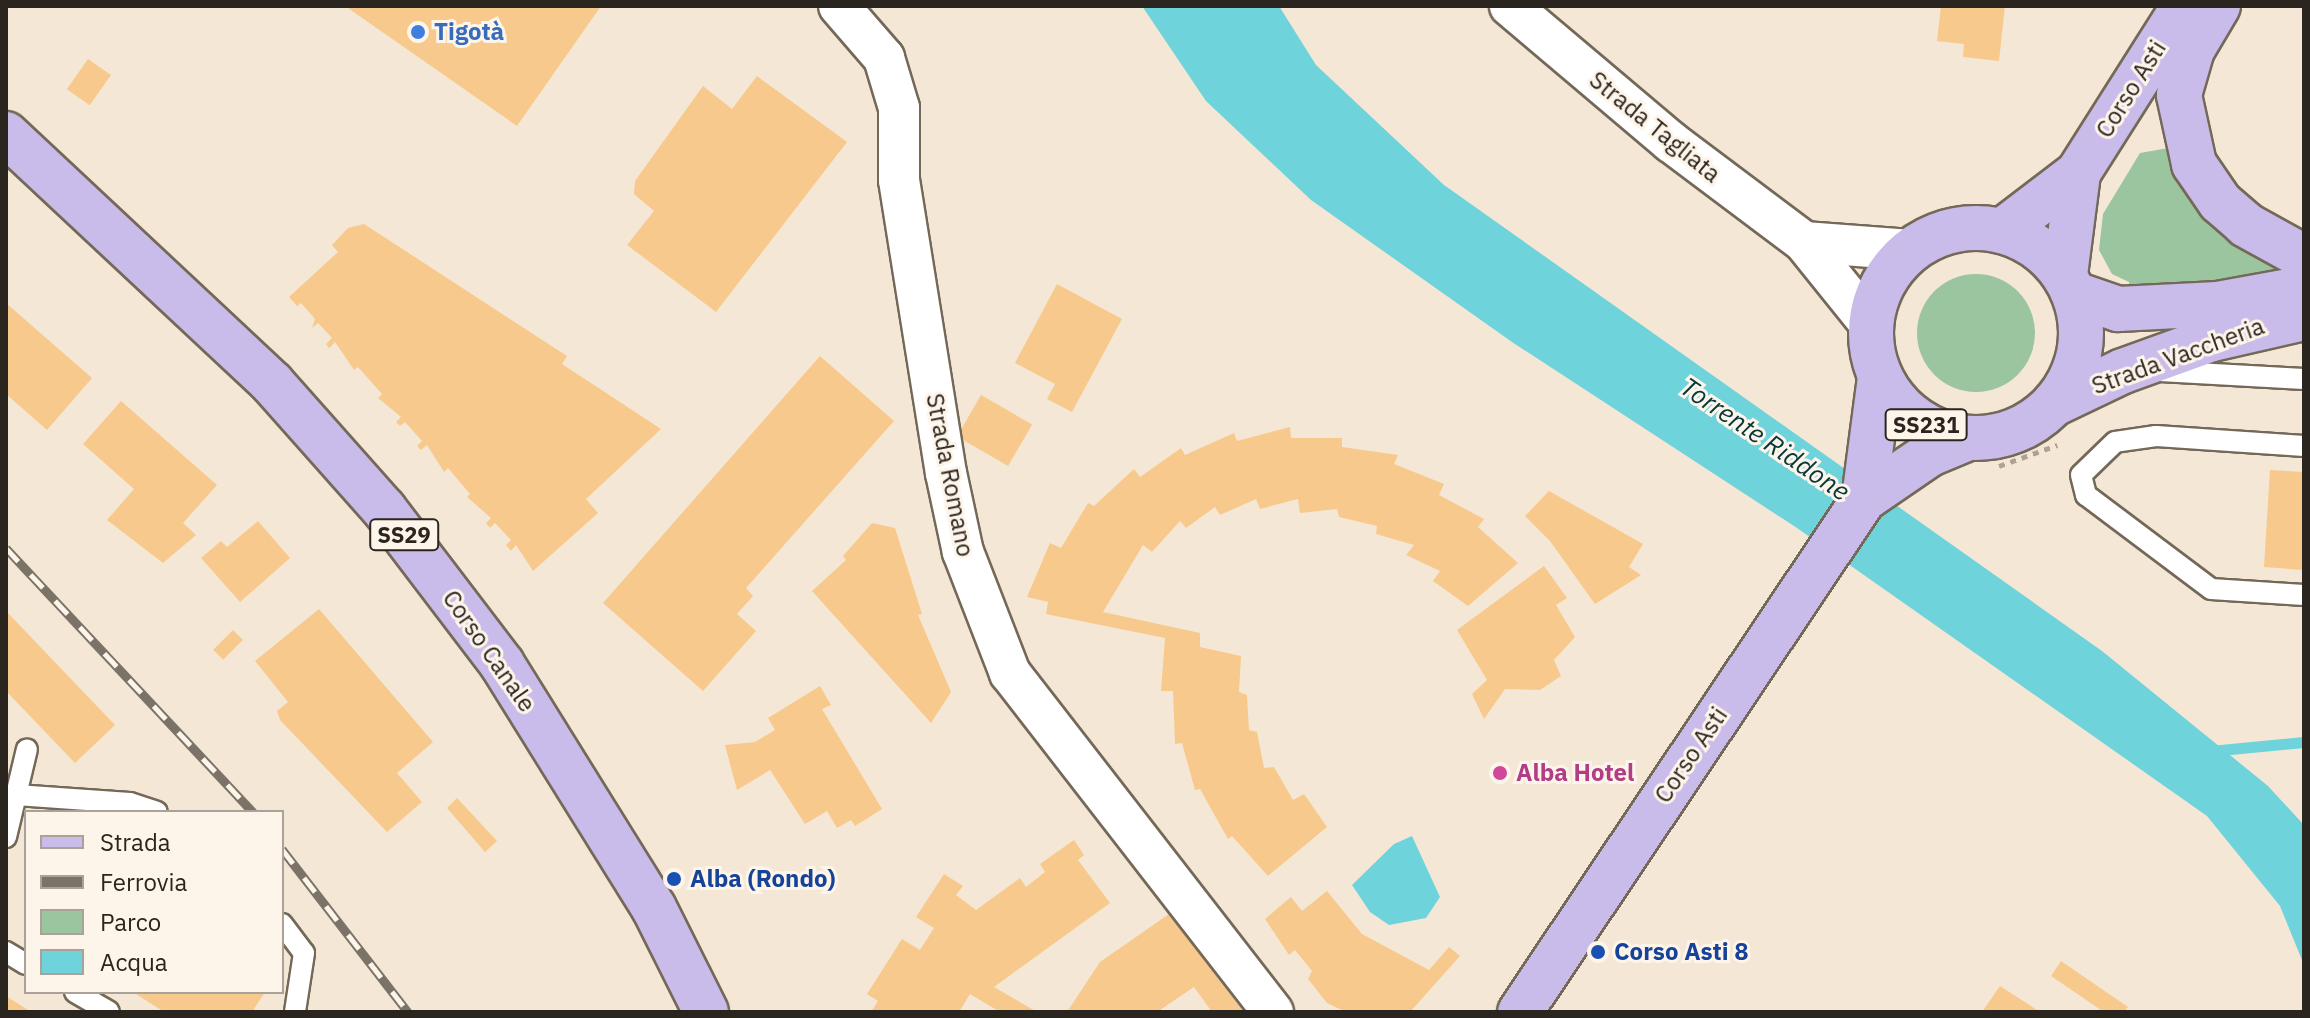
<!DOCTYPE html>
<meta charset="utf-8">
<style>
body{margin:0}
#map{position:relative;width:2310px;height:1018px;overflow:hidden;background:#f5e7d5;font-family:"IBM Plex Sans",sans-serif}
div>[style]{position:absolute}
.green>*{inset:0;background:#9ac59e}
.round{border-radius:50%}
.water>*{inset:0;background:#6ed3da}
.stream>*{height:11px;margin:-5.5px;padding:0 5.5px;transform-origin:5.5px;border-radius:5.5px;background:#6ed3da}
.building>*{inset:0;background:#f8c98c;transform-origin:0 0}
.path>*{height:5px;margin-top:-2.5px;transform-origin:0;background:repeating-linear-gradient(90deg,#aea295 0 6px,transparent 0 12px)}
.roads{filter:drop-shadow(2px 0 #746858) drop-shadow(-2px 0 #746858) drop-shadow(0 2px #746858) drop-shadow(0 -2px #746858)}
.lane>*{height:20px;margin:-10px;padding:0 10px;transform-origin:10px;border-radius:10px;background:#fff}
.street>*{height:40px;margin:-20px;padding:0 20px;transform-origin:20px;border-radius:20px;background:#fff}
.primary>*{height:44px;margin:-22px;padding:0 22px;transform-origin:22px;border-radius:22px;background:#c9bcea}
.primary>.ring{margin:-22px;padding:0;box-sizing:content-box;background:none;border:44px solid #c9bcea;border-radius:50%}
.rail>*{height:9px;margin-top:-4.5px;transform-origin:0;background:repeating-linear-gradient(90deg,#fef5ea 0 18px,#7c7368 0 36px);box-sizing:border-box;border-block:2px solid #7c7368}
.dots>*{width:22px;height:22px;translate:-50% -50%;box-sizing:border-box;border:4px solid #fef5ea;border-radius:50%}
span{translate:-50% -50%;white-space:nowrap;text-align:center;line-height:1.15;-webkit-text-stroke:6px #fef5ea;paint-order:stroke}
.shield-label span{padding:2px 6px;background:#fef5ea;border:2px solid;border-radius:6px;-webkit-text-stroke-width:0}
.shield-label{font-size:22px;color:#2b251f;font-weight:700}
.shop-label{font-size:24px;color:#366cbe;font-weight:700}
.left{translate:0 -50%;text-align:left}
.street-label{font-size:24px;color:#2b251f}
.hotel-label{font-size:24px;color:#b23c85;font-weight:700}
.transit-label{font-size:24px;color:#164399;font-weight:700}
.water-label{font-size:26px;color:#05373b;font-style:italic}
.frame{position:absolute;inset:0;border:8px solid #2b251f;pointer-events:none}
.legend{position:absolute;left:24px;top:810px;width:260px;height:184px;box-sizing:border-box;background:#fef5ea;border:2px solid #aaa299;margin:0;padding:10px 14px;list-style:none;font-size:24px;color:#2b251f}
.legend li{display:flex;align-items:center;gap:16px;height:40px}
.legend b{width:40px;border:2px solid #aaa299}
</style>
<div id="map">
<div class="green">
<i style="clip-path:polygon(2174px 147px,2293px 269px,2197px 292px,2129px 294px,2129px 282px,2112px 274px,2099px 250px,2103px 214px,2140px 153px)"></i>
<i class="round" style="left:1917px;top:274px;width:118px;height:118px"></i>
</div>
<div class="water">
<i style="clip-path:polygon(1142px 6px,1279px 6px,1316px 65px,1444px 185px,2102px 651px,2268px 786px,2304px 825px,2304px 965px,2280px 906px,2207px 816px,1797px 528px,1512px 342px,1311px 200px,1206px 101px)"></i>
<i style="clip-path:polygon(1412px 836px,1440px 897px,1426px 918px,1389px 925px,1370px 912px,1352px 885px,1394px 844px)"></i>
</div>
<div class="stream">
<i style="left:2210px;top:751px;width:94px;rotate:-5.5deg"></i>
</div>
<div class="building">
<i style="clip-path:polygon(345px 6px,601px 6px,517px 126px)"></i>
<i style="clip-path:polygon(1941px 6px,2005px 6px,1999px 61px,1963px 57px,1964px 44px,1937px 41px)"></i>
<i style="left:88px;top:59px;width:28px;height:37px;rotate:35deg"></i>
<i style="clip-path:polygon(757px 76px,847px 142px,716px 312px,627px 245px,654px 211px,634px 194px,635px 181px,703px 86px,732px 109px)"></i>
<i style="clip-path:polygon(364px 224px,567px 356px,562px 364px,661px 429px,586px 499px,598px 513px,533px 571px,516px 545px,511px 551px,506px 545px,511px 540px,495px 523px,490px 528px,486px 523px,491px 518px,467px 497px,470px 494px,448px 468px,444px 472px,427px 445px,421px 450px,417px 446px,422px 441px,405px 422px,400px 426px,396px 422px,401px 417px,378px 398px,382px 394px,358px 367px,354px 370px,335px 342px,329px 348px,326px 344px,332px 338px,318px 323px,312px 328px,315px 319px,301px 303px,297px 306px,289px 297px,338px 252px,332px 245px,348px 228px)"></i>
<i style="clip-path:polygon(1057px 284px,1122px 319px,1072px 412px,1047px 399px,1055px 384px,1015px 363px)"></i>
<i style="clip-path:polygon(6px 303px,92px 378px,47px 430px,6px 394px)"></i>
<i style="clip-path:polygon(820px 356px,894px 421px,746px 588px,753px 596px,737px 614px,756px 631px,703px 691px,603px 603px)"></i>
<i style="left:981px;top:395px;width:59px;height:48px;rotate:30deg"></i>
<i style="clip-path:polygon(121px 401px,217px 485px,183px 523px,196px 535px,163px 563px,107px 520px,134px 489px,83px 444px)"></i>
<i style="clip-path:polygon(1290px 427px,1291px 438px,1342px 438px,1342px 447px,1398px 455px,1394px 464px,1444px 484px,1439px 495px,1484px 519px,1478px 527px,1518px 563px,1468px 606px,1433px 581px,1440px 571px,1406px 555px,1414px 545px,1376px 534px,1377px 526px,1339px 517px,1337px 509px,1300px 513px,1298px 499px,1260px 509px,1256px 499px,1220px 515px,1215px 507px,1186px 528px,1180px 521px,1152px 552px,1143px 545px,1103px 612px,1200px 633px,1200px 647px,1241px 656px,1239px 692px,1247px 695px,1249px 730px,1257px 732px,1264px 768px,1274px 767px,1293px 800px,1304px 794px,1327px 827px,1268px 876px,1232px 836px,1228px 839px,1200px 789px,1195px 790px,1182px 743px,1175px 744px,1173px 691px,1161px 691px,1165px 638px,1046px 614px,1048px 602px,1027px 597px,1050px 543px,1061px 548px,1088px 503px,1094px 506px,1134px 469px,1140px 477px,1181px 448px,1185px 455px,1234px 433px,1237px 441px)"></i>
<i style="clip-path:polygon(2270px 470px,2304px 472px,2304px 570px,2264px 567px)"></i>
<i style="clip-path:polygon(1549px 491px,1643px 544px,1629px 567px,1641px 575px,1595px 604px,1550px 541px,1525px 516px)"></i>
<i style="clip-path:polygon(258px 521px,290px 558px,240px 602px,201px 558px,221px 541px,227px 547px)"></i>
<i style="clip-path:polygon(872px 523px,895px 528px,922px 614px,918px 615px,951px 692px,931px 723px,812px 591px,846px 560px,843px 556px)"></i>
<i style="clip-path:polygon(1544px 566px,1567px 598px,1556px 605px,1575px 637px,1554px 660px,1561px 676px,1540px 690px,1505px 689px,1484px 719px,1472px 694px,1487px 680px,1457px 630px)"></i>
<i style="clip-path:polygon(319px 609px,433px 742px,397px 773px,422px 802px,387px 832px,280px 720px,277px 711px,288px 702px,255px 661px)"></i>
<i style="clip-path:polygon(6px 611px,115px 725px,75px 763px,6px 691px)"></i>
<i style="left:233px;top:630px;width:14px;height:28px;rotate:45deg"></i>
<i style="clip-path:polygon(820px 686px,831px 705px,822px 709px,882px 809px,855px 826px,851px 820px,837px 828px,827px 811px,805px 824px,770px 770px,737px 790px,725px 745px,755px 742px,775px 730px,768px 718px)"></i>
<i style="clip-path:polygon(457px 798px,497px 841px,485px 852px,447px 808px)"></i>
<i style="clip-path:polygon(1074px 840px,1084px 855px,1078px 860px,1110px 903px,994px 987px,1037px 1012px,1000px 1012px,970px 994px,959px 1012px,871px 1012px,878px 1001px,867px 994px,902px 939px,920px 950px,934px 928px,916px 917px,944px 874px,963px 886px,956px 895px,976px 910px,1020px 878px,1026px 887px,1045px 872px,1040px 864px)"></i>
<i style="clip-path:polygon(1327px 891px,1362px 934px,1429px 970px,1449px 947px,1460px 956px,1410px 1012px,1346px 1012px,1327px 1003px,1308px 979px,1312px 971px,1295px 950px,1289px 955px,1265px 919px,1291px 897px,1302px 911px)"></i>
<i style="clip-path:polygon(1169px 914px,1244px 1012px,1212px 1012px,1194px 987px,1157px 1012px,1067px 1012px,1100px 962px)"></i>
<i style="clip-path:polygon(2061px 961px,2128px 1007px,2124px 1012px,2104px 1012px,2051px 976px)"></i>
<i style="clip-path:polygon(2000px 986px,2040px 1012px,1982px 1012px)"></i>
<i style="clip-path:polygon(133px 992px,265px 992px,252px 1012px,164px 1012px)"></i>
<i style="clip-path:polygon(6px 996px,28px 1010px,6px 1012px)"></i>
</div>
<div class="path">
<i style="left:1999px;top:466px;width:62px;rotate:-19.9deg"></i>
</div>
<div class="roads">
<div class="lane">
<i style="left:2160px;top:371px;width:144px;rotate:3.2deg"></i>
<i style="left:2304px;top:446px;width:148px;rotate:-176.1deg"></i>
<i style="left:2156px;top:436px;width:41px;rotate:171.7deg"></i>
<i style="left:2115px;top:442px;width:47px;rotate:135.9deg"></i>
<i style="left:2081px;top:475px;width:21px;rotate:76deg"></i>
<i style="left:2086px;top:495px;width:156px;rotate:36.9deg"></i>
<i style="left:2211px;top:589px;width:93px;rotate:3.7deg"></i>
<i style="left:16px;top:795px;width:114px;rotate:4deg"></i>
<i style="left:130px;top:803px;width:28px;rotate:18deg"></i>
<i style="left:6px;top:837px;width:90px;rotate:-76.6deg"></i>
<i style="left:282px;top:924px;width:36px;rotate:53deg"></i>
<i style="left:304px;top:953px;width:60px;rotate:98.7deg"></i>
<i style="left:6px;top:952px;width:23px;rotate:31deg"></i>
<i style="left:75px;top:992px;width:39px;rotate:30deg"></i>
</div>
<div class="street">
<i style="left:839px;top:6px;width:69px;rotate:49.1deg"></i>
<i style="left:884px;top:58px;width:52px;rotate:73.3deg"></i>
<i style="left:899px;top:108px;width:72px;rotate:90deg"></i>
<i style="left:899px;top:180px;width:297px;rotate:80.9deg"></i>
<i style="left:946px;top:473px;width:81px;rotate:77.9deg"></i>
<i style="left:963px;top:552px;width:130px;rotate:68.8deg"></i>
<i style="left:1010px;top:673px;width:429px;rotate:52.2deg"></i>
<i style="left:1510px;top:6px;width:211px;rotate:40.2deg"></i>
<i style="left:1671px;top:142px;width:166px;rotate:36.9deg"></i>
<i style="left:1804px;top:242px;width:105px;rotate:51.2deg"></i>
<i style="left:1804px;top:242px;width:107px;rotate:4.3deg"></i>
</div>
<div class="primary">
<i style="left:2218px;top:6px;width:51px;rotate:120.6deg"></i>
<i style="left:2192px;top:50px;width:47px;rotate:106.1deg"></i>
<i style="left:2179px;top:95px;width:71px;rotate:77.7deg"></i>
<i style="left:2194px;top:164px;width:46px;rotate:55.6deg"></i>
<i style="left:2220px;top:202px;width:35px;rotate:41deg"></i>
<i style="left:2246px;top:225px;width:66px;rotate:28.9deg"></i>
<i style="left:6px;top:134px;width:364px;rotate:43.1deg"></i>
<i style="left:272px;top:383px;width:169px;rotate:48.4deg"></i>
<i style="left:384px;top:509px;width:195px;rotate:52.7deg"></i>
<i style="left:502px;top:664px;width:287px;rotate:58.1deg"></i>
<i style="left:654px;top:908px;width:116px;rotate:63.4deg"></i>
<i class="ring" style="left:1871px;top:228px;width:166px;height:166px"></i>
<i style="left:2002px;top:231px;width:96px;rotate:-37.3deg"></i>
<i style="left:2078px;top:173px;width:198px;rotate:-57.6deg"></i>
<i style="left:2065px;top:275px;width:103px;rotate:-82.7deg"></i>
<i style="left:2075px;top:294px;width:46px;rotate:19.2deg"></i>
<i style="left:2118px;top:309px;width:100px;rotate:-2.9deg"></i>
<i style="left:2218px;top:304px;width:77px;rotate:-10.4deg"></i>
<i style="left:2054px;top:404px;width:76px;rotate:-25.6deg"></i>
<i style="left:2123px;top:371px;width:95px;rotate:-19.8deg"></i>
<i style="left:2212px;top:339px;width:94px;rotate:-12.9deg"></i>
<i style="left:1864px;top:499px;width:122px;rotate:-82.5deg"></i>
<i style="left:1520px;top:1012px;width:618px;rotate:-56.16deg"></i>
<i style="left:1864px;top:499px;width:80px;rotate:-34.3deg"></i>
<i style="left:1930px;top:454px;width:41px;rotate:-22.8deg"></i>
</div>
</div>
<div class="rail">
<i style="left:6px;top:548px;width:362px;rotate:46.9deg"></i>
<i style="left:282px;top:849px;width:206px;rotate:52.3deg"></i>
</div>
<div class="dots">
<i style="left:418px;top:32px;background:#3f7fe0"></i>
<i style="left:1500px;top:773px;background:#d1479c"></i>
<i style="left:674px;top:879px;background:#1a4fb4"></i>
<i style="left:1598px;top:952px;background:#1a4fb4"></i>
</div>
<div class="shield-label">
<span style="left:1926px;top:425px">SS231</span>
<span style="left:404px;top:535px">SS29</span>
</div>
<div class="shop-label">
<span class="left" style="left:434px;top:32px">Tigotà</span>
</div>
<div class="street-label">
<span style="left:2131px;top:89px;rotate:-58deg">Corso Asti</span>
<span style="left:1655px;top:127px;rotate:39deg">Strada Tagliata</span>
<span style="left:2178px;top:356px;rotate:-20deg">Strada Vaccheria</span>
<span style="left:950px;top:475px;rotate:79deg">Strada Romano</span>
<span style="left:489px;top:651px;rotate:55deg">Corso Canale</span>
<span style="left:1691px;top:755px;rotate:-56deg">Corso Asti</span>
</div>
<div class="hotel-label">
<span class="left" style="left:1516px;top:773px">Alba Hotel</span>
</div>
<div class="transit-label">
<span class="left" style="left:690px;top:879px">Alba (Rondo)</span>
<span class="left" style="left:1614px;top:952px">Corso Asti 8</span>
</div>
<div class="water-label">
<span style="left:1765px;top:439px;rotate:34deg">Torrente Riddone</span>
</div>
<div class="frame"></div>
<ul class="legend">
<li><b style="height:10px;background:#c9bcea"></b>Strada</li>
<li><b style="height:10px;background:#7c7368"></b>Ferrovia</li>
<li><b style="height:22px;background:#9ac59e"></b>Parco</li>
<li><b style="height:22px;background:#6ed3da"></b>Acqua</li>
</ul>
</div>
